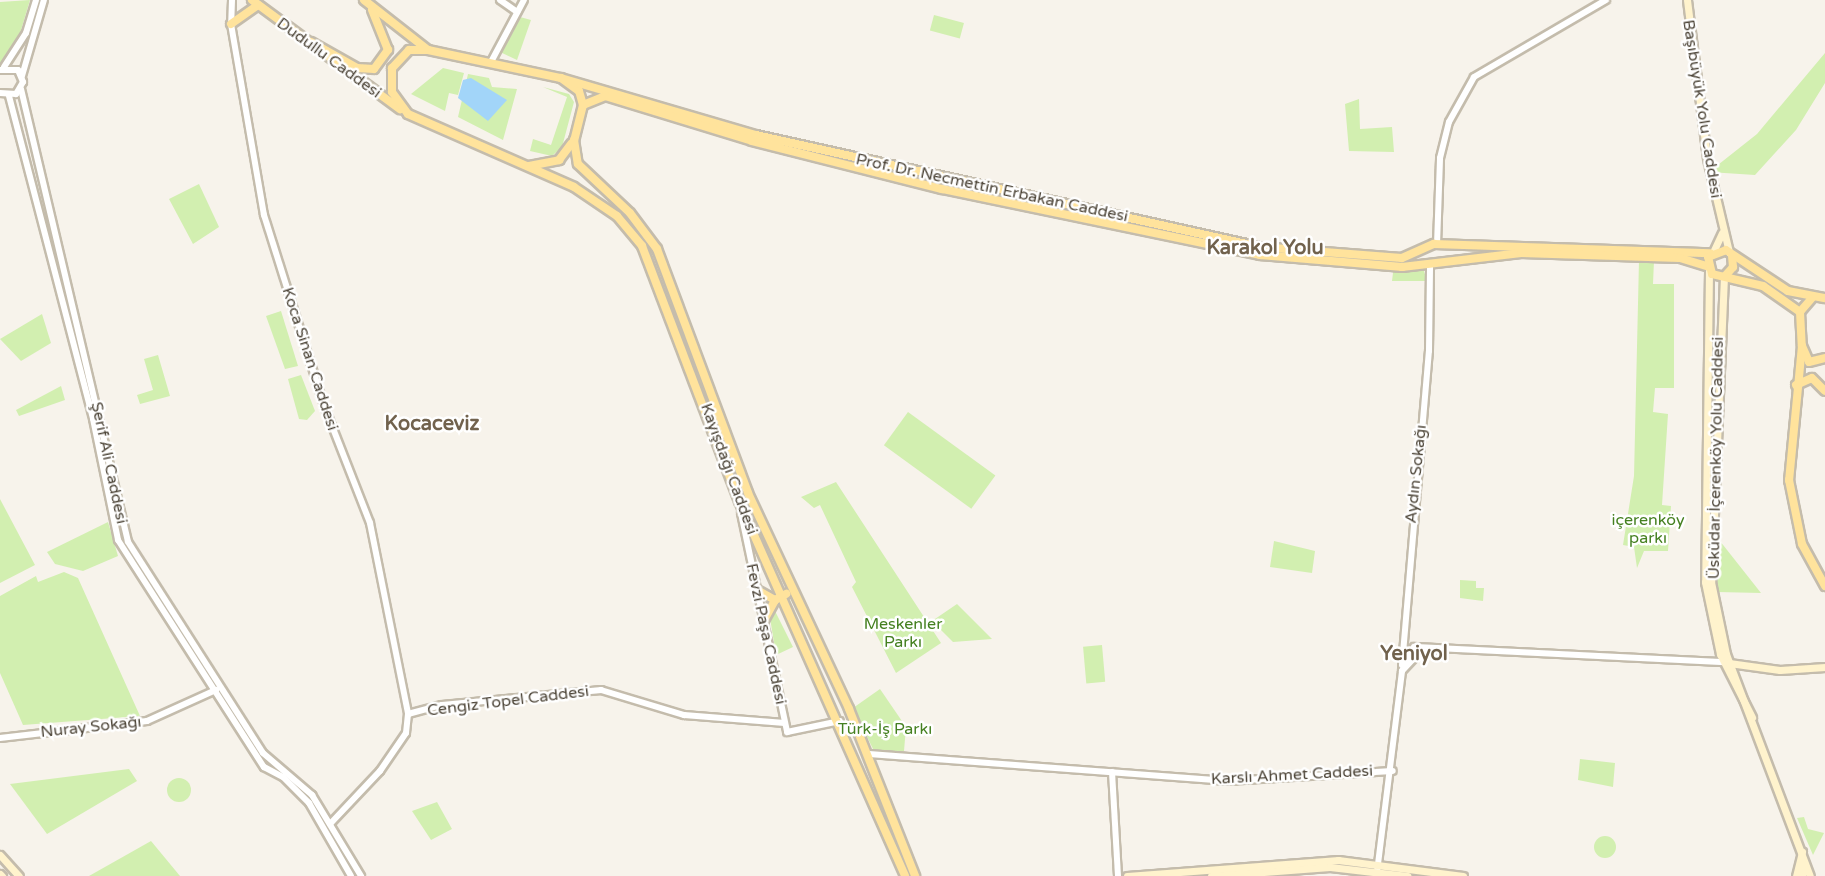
<!DOCTYPE html>
<meta charset="utf-8">
<style>
body{margin:0}
#map{position:relative;width:1825px;height:876px;overflow:hidden;background:#f7f3eb;font-family:"Varela Round",sans-serif}
div>[style]{position:absolute}
.green>*{inset:0;background:#d2efb0;transform-origin:0 0}
.round{border-radius:50%}
.water>*{inset:0;background:#a2d5f9}
.roads{filter:drop-shadow(2px 0 #c4bcac) drop-shadow(-2px 0 #c4bcac) drop-shadow(0 2px #c4bcac) drop-shadow(0 -2px #c4bcac)}
.tertiary>*{height:6px;margin:-3px;padding:0 3px;transform-origin:3px;border-radius:3px;background:#fff}
.secondary>*{height:7px;margin:-3.5px;padding:0 3.5px;transform-origin:3.5px;border-radius:3.5px;background:#fff3cd}
.primary>*{height:8px;margin:-4px;padding:0 4px;transform-origin:4px;border-radius:4px;background:#ffe39c}
span{translate:-50% -50%;white-space:nowrap;text-align:center;line-height:1.15;-webkit-text-stroke:5px #fff;paint-order:stroke}
.street-label{font-size:16px;color:#4c4437}
.park-label{font-size:16px;color:#458021}
.quarter-label{font-size:20px;color:#71624d;font-weight:700}
</style>
<div id="map">
<div class="green">
<i style="clip-path:polygon(30px 0,16px 47px,0 63px,0 2px)"></i>
<i style="left:934px;top:15px;width:31px;height:16px;rotate:15deg"></i>
<i style="clip-path:polygon(520px 17px,531px 20px,517px 60px,498px 51px)"></i>
<i style="clip-path:polygon(1825px 53px,1825px 83px,1796px 130px,1755px 175px,1709px 172px,1757px 134px)"></i>
<i style="clip-path:polygon(443px 68px,464px 73px,458px 95px,449px 93px,445px 111px,411px 94px)"></i>
<i style="clip-path:polygon(468px 74px,489px 78px,492px 87px,517px 89px,503px 140px,458px 117px)"></i>
<i style="clip-path:polygon(543px 87px,569px 94px,574px 102px,562px 147px,552px 156px,530px 151px,533px 139px,551px 145px,567px 97px)"></i>
<i style="clip-path:polygon(1359px 99px,1360px 129px,1392px 127px,1394px 152px,1349px 151px,1345px 104px)"></i>
<i style="clip-path:polygon(199px 184px,219px 227px,193px 244px,169px 199px)"></i>
<i style="clip-path:polygon(1639px 260px,1654px 261px,1653px 284px,1674px 284px,1674px 388px,1655px 388px,1653px 412px,1668px 414px,1662px 505px,1671px 506px,1668px 551px,1644px 551px,1637px 568px,1634px 547px,1623px 545px,1634px 476px)"></i>
<i style="clip-path:polygon(1394px 265px,1423px 268px,1427px 281px,1392px 281px)"></i>
<i style="clip-path:polygon(281px 311px,298px 366px,285px 369px,266px 316px)"></i>
<i style="clip-path:polygon(42px 314px,51px 343px,21px 361px,0 339px)"></i>
<i style="clip-path:polygon(158px 355px,170px 396px,140px 404px,137px 395px,153px 390px,144px 359px)"></i>
<i style="clip-path:polygon(301px 375px,315px 411px,307px 420px,299px 419px,288px 379px)"></i>
<i style="clip-path:polygon(61px 386px,65px 400px,19px 416px,16px 410px)"></i>
<i style="left:908px;top:412px;width:108px;height:41px;rotate:36deg"></i>
<i style="clip-path:polygon(836px 482px,941px 643px,896px 673px,852px 587px,856px 582px,820px 505px,814px 508px,801px 497px)"></i>
<i style="clip-path:polygon(0 499px,35px 565px,0 583px)"></i>
<i style="clip-path:polygon(108px 522px,118px 556px,83px 571px,55px 564px,47px 552px)"></i>
<i style="clip-path:polygon(1716px 536px,1761px 593px,1717px 592px)"></i>
<i style="clip-path:polygon(1274px 541px,1315px 551px,1312px 573px,1270px 567px)"></i>
<i style="clip-path:polygon(64px 572px,78px 578px,140px 716px,23px 725px,0 673px,0 596px,36px 576px,38px 582px)"></i>
<i style="clip-path:polygon(1460px 580px,1476px 581px,1476px 588px,1484px 588px,1483px 601px,1460px 598px)"></i>
<i style="clip-path:polygon(957px 604px,992px 639px,953px 642px,932px 621px)"></i>
<i style="clip-path:polygon(775px 611px,793px 647px,776px 655px,770px 618px)"></i>
<i style="left:1102px;top:645px;width:37px;height:19px;rotate:85deg"></i>
<i style="clip-path:polygon(880px 689px,906px 727px,904px 751px,874px 751px,853px 708px)"></i>
<i style="clip-path:polygon(1580px 759px,1615px 763px,1613px 787px,1578px 780px)"></i>
<i style="clip-path:polygon(129px 769px,137px 781px,47px 834px,10px 784px)"></i>
<i class="round" style="left:167px;top:778px;width:24px;height:24px"></i>
<i style="clip-path:polygon(437px 802px,452px 829px,431px 840px,412px 811px)"></i>
<i style="clip-path:polygon(1804px 817px,1808px 829px,1824px 833px,1813px 855px,1797px 818px)"></i>
<i class="round" style="left:1594px;top:836px;width:22px;height:22px"></i>
<i style="clip-path:polygon(151px 841px,180px 876px,89px 876px)"></i>
</div>
<div class="water">
<i style="clip-path:polygon(471px 78px,507px 100px,488px 121px,458px 98px,463px 80px)"></i>
</div>
<div class="roads">
<div class="tertiary">
<i style="left:232px;top:0;width:24px;rotate:92deg"></i>
<i style="left:231px;top:24px;width:194px;rotate:80.2deg"></i>
<i style="left:264px;top:215px;width:202px;rotate:72.5deg"></i>
<i style="left:325px;top:408px;width:123px;rotate:68.6deg"></i>
<i style="left:370px;top:523px;width:195px;rotate:78.7deg"></i>
<i style="left:500px;top:0;width:21px;rotate:35deg"></i>
<i style="left:491px;top:62px;width:70px;rotate:-62deg"></i>
<i style="left:4px;top:67px;width:40px;rotate:-57.1deg"></i>
<i style="left:26px;top:33px;width:34px;rotate:-73deg"></i>
<i style="left:0;top:70px;width:18px"></i>
<i style="left:18px;top:70px;width:13px;rotate:67deg"></i>
<i style="left:23px;top:82px;width:14px;rotate:120deg"></i>
<i style="left:16px;top:94px;width:16px;rotate:-176deg"></i>
<i style="left:22px;top:76px;width:79px;rotate:-73.9deg"></i>
<i style="left:21px;top:89px;width:465px;rotate:76.7deg"></i>
<i style="left:128px;top:542px;width:250px;rotate:57.4deg"></i>
<i style="left:263px;top:753px;width:65px;rotate:40.6deg"></i>
<i style="left:312px;top:795px;width:95px;rotate:58.8deg"></i>
<i style="left:9px;top:96px;width:334px;rotate:75.4deg"></i>
<i style="left:93px;top:419px;width:124px;rotate:78.3deg"></i>
<i style="left:118px;top:540px;width:270px;rotate:57.3deg"></i>
<i style="left:264px;top:767px;width:21px;rotate:28deg"></i>
<i style="left:283px;top:777px;width:37px;rotate:45deg"></i>
<i style="left:309px;top:803px;width:84px;rotate:60.1deg"></i>
<i style="left:1437px;top:245px;width:87px;rotate:-88deg"></i>
<i style="left:1440px;top:158px;width:37px;rotate:-76deg"></i>
<i style="left:1449px;top:122px;width:51px;rotate:-60.9deg"></i>
<i style="left:1474px;top:77px;width:153px;rotate:-30.3deg"></i>
<i style="left:741px;top:513px;width:224px;rotate:78.1deg"></i>
<i style="left:787px;top:732px;width:54px;rotate:-11.7deg"></i>
<i style="left:1402px;top:665px;width:315px;rotate:-85.1deg"></i>
<i style="left:1429px;top:351px;width:86px;rotate:-89.3deg"></i>
<i style="left:1402px;top:671px;width:21px;rotate:-47deg"></i>
<i style="left:1416px;top:656px;width:23px;rotate:-20deg"></i>
<i style="left:0;top:738px;width:148px;rotate:-6.6deg"></i>
<i style="left:147px;top:721px;width:76px;rotate:-24.2deg"></i>
<i style="left:869px;top:754px;width:360px;rotate:4.3deg"></i>
<i style="left:1228px;top:781px;width:165px;rotate:-3.5deg"></i>
<i style="left:1112px;top:772px;width:104px;rotate:86.7deg"></i>
<i style="left:330px;top:824px;width:73px;rotate:-46.7deg"></i>
<i style="left:380px;top:771px;width:46px;rotate:-55.6deg"></i>
<i style="left:406px;top:733px;width:19px;rotate:-84deg"></i>
<i style="left:408px;top:714px;width:35px;rotate:-15deg"></i>
<i style="left:442px;top:705px;width:160px;rotate:-5.4deg"></i>
<i style="left:601px;top:690px;width:87px;rotate:16.8deg"></i>
<i style="left:684px;top:715px;width:101px;rotate:4.5deg"></i>
<i style="left:1377px;top:872px;width:203px;rotate:-82.9deg"></i>
<i style="left:1402px;top:671px;width:27px;rotate:-63deg"></i>
<i style="left:1414px;top:647px;width:309px;rotate:2.8deg"></i>
</div>
<div class="secondary">
<i style="left:1687px;top:0;width:160px;rotate:82.8deg"></i>
<i style="left:1707px;top:159px;width:96px;rotate:76.7deg"></i>
<i style="left:1714px;top:250px;width:19px;rotate:-65deg"></i>
<i style="left:1709px;top:271px;width:311px;rotate:90.7deg"></i>
<i style="left:1705px;top:582px;width:74px;rotate:78.2deg"></i>
<i style="left:1720px;top:654px;width:71px;rotate:63.1deg"></i>
<i style="left:1724px;top:276px;width:306px;rotate:92.4deg"></i>
<i style="left:1711px;top:582px;width:74px;rotate:78.2deg"></i>
<i style="left:1726px;top:654px;width:237px;rotate:69.3deg"></i>
<i style="left:1729px;top:663px;width:51px;rotate:7.8deg"></i>
<i style="left:1780px;top:670px;width:45px;rotate:-3.8deg"></i>
<i style="left:0;top:855px;width:28px;rotate:48deg"></i>
<i style="left:1802px;top:863px;width:13px;rotate:90deg"></i>
<i style="left:0;top:874px;width:3px;rotate:45deg"></i>
<i style="left:1127px;top:876px;width:212px;rotate:-4.3deg"></i>
<i style="left:1338px;top:860px;width:126px;rotate:7.3deg"></i>
<i style="left:1211px;top:876px;width:119px;rotate:-4.3deg"></i>
<i style="left:1330px;top:867px;width:78px;rotate:6.7deg"></i>
<i style="left:1796px;top:876px;width:25px;rotate:-76deg"></i>
</div>
<div class="primary">
<i style="left:252px;top:0;width:184px;rotate:36.4deg"></i>
<i style="left:364px;top:0;width:81px;rotate:38deg"></i>
<i style="left:428px;top:50px;width:136px;rotate:11.9deg"></i>
<i style="left:561px;top:78px;width:22px;rotate:36deg"></i>
<i style="left:579px;top:91px;width:15px;rotate:74deg"></i>
<i style="left:583px;top:105px;width:36px;rotate:104deg"></i>
<i style="left:574px;top:140px;width:24px;rotate:81deg"></i>
<i style="left:578px;top:164px;width:71px;rotate:43.3deg"></i>
<i style="left:630px;top:213px;width:45px;rotate:53.1deg"></i>
<i style="left:657px;top:249px;width:260px;rotate:69.5deg"></i>
<i style="left:748px;top:493px;width:238px;rotate:64.9deg"></i>
<i style="left:849px;top:709px;width:180px;rotate:68.4deg"></i>
<i style="left:231px;top:24px;width:33px;rotate:-35deg"></i>
<i style="left:311px;top:42px;width:53px;rotate:29.5deg"></i>
<i style="left:357px;top:68px;width:17px;rotate:3deg"></i>
<i style="left:374px;top:69px;width:24px;rotate:-54deg"></i>
<i style="left:388px;top:50px;width:43px;rotate:-111.8deg"></i>
<i style="left:428px;top:50px;width:19px;rotate:180deg"></i>
<i style="left:409px;top:50px;width:25px;rotate:133deg"></i>
<i style="left:392px;top:68px;width:24px;rotate:90deg"></i>
<i style="left:392px;top:92px;width:27px;rotate:54deg"></i>
<i style="left:408px;top:114px;width:181px;rotate:23.7deg"></i>
<i style="left:574px;top:187px;width:52px;rotate:34deg"></i>
<i style="left:617px;top:216px;width:39px;rotate:50deg"></i>
<i style="left:642px;top:246px;width:273px;rotate:69.2deg"></i>
<i style="left:739px;top:501px;width:410px;rotate:66.1deg"></i>
<i style="left:561px;top:78px;width:203px;rotate:16.3deg"></i>
<i style="left:756px;top:135px;width:516px;rotate:12.53deg"></i>
<i style="left:1260px;top:247px;width:142px;rotate:4.4deg"></i>
<i style="left:1402px;top:258px;width:35px;rotate:-24deg"></i>
<i style="left:1434px;top:244px;width:276px;rotate:1.9deg"></i>
<i style="left:583px;top:105px;width:24px;rotate:-22deg"></i>
<i style="left:605px;top:96px;width:154px;rotate:17deg"></i>
<i style="left:752px;top:141px;width:196px;rotate:14.2deg"></i>
<i style="left:942px;top:189px;width:325px;rotate:11.7deg"></i>
<i style="left:1260px;top:255px;width:143px;rotate:4.8deg"></i>
<i style="left:1402px;top:267px;width:120px;rotate:-6.7deg"></i>
<i style="left:1521px;top:253px;width:159px;rotate:1.8deg"></i>
<i style="left:1680px;top:258px;width:28px;rotate:17deg"></i>
<i style="left:529px;top:166px;width:31px;rotate:-11deg"></i>
<i style="left:559px;top:160px;width:21px;rotate:-53deg"></i>
<i style="left:1725px;top:276px;width:12px;rotate:-48deg"></i>
<i style="left:1733px;top:267px;width:12px;rotate:-95deg"></i>
<i style="left:1812px;top:298px;width:18px;rotate:131deg"></i>
<i style="left:1800px;top:312px;width:34px;rotate:87deg"></i>
<i style="left:1802px;top:346px;width:17px;rotate:66deg"></i>
<i style="left:1809px;top:362px;width:16px;rotate:-14deg"></i>
<i style="left:1800px;top:312px;width:45px;rotate:-144.9deg"></i>
<i style="left:1763px;top:286px;width:52px;rotate:-166.8deg"></i>
<i style="left:1712px;top:274px;width:17px;rotate:-103deg"></i>
<i style="left:1708px;top:257px;width:19px;rotate:-21deg"></i>
<i style="left:1726px;top:250px;width:74px;rotate:33.5deg"></i>
<i style="left:1788px;top:291px;width:38px;rotate:11deg"></i>
<i style="left:1802px;top:346px;width:135px;rotate:95.5deg"></i>
<i style="left:1789px;top:480px;width:65px;rotate:78.5deg"></i>
<i style="left:1802px;top:544px;width:48px;rotate:61.3deg"></i>
<i style="left:1796px;top:385px;width:17px;rotate:-24deg"></i>
<i style="left:1812px;top:378px;width:18px;rotate:45deg"></i>
<i style="left:757px;top:590px;width:21px;rotate:29deg"></i>
<i style="left:763px;top:622px;width:25px;rotate:-61deg"></i>
<i style="left:775px;top:600px;width:13px;rotate:-29deg"></i>
</div>
</div>
<div class="street-label">
<span style="left:329px;top:58px;rotate:36deg">Dudullu Caddesi</span>
<span style="left:1702px;top:109px;rotate:81deg">Başıbüyük Yolu Caddesi</span>
<span style="left:992px;top:188px;rotate:12deg">Prof. Dr. Necmettin Erbakan Caddesi</span>
<span style="left:310px;top:359px;rotate:72deg">Koca Sinan Caddesi</span>
<span style="left:1716px;top:458px;rotate:-89deg">Üsküdar İçerenköy Yolu Caddesi</span>
<span style="left:109px;top:463px;rotate:78deg">Şerif Ali Caddesi</span>
<span style="left:729px;top:469px;rotate:70deg">Kayışdağı Caddesi</span>
<span style="left:1416px;top:474px;rotate:-84deg">Aydın Sokağı</span>
<span style="left:766px;top:634px;rotate:78deg">Fevzi Paşa Caddesi</span>
<span style="left:508px;top:701px;rotate:-7deg">Cengiz Topel Caddesi</span>
<span style="left:91px;top:727px;rotate:-6deg">Nuray Sokağı</span>
<span style="left:1292px;top:775px;rotate:-3deg">Karslı Ahmet Caddesi</span>
</div>
<div class="park-label">
<span style="left:1648px;top:529px">içerenköy<br>parkı</span>
<span style="left:903px;top:633px">Meskenler<br>Parkı</span>
<span style="left:885px;top:729px">Türk-İş Parkı</span>
</div>
<div class="quarter-label">
<span style="left:1265px;top:248px">Karakol Yolu</span>
<span style="left:432px;top:424px">Kocaceviz</span>
<span style="left:1414px;top:654px">Yeniyol</span>
</div>
</div>
